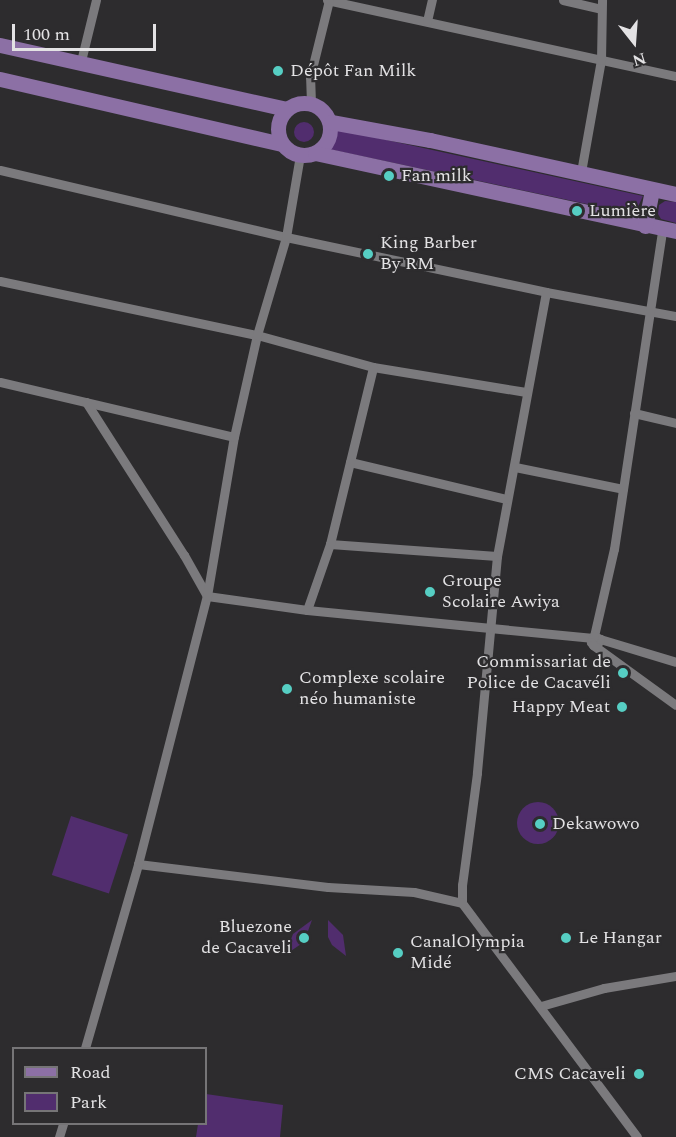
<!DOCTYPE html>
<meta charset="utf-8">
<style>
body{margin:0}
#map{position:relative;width:676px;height:1137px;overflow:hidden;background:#2d2c2e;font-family:Spectral,serif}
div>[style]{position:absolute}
.green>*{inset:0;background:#512d6e;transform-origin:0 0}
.round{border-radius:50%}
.street>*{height:9px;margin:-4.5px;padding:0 4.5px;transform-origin:4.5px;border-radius:4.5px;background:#7b7a7d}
.primary>*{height:15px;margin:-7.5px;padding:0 7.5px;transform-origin:7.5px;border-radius:7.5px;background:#8c70a5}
.primary>.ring{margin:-7.5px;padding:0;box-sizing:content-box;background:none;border:15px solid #8c70a5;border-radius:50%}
.dots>*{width:16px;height:16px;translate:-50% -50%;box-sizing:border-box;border:3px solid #2d2c2e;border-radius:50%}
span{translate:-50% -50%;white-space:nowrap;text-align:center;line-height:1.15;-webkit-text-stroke:4.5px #2d2c2e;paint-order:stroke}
.poi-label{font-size:18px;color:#e3e2e4}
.left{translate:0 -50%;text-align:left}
.right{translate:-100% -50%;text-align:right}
.legend{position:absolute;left:12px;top:1047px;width:195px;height:78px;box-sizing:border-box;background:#2d2c2e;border:2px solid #767577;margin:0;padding:8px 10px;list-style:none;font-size:18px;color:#e3e2e4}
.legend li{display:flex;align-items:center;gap:12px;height:30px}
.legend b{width:30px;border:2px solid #767577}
.north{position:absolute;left:604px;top:12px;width:60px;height:60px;-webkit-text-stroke:4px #2d2c2e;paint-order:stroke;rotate:163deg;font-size:16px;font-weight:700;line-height:24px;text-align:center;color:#e3e2e4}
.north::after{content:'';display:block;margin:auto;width:21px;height:27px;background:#e3e2e4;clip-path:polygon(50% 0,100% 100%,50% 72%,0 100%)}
.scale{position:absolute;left:12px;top:24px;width:144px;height:27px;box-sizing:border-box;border:3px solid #e3e2e4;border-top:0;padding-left:8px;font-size:18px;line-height:21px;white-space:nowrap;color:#e3e2e4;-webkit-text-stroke:4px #2d2c2e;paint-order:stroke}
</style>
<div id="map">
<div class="green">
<i class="round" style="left:294px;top:122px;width:20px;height:20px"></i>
<i style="clip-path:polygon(332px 128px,643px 196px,637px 209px,639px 215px,328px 149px,335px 138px)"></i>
<i style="clip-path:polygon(665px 201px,676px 202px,676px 223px,661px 219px,658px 214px,659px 205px)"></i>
<i class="round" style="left:517px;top:802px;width:42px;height:42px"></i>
<i style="left:71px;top:816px;width:60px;height:62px;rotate:18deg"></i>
<i style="clip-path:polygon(312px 920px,304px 942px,285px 955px,293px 934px)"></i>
<i style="clip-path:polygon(328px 920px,343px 935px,346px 956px,332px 945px,328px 937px)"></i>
<i style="clip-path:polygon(206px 1094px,283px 1105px,280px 1137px,196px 1137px,198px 1124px,206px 1124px)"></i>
</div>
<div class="street">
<i style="left:327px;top:0;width:357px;rotate:12.3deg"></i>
<i style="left:563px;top:0;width:39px;rotate:13deg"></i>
<i style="left:427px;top:21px;width:22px;rotate:-77deg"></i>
<i style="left:80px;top:65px;width:67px;rotate:-76.2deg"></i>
<i style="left:311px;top:103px;width:26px;rotate:-92deg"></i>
<i style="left:310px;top:77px;width:79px;rotate:-76.1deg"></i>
<i style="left:0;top:170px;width:294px;rotate:13.2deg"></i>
<i style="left:286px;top:237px;width:266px;rotate:11.9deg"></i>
<i style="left:546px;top:292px;width:132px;rotate:10.5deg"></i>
<i style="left:581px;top:172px;width:114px;rotate:-79.9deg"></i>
<i style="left:601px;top:60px;width:60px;rotate:-89deg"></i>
<i style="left:0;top:281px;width:263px;rotate:11.9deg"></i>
<i style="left:257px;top:335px;width:120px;rotate:15.4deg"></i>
<i style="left:373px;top:367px;width:155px;rotate:9.3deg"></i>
<i style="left:546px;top:292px;width:269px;rotate:100.5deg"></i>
<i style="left:497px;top:556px;width:218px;rotate:95.3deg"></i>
<i style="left:477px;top:773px;width:113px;rotate:97.6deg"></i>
<i style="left:462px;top:885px;width:18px;rotate:90deg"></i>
<i style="left:462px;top:903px;width:292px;rotate:53.2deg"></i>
<i style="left:0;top:382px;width:240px;rotate:13.2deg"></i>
<i style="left:86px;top:402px;width:182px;rotate:57.4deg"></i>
<i style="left:184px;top:555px;width:47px;rotate:60.7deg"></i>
<i style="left:634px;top:413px;width:43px;rotate:13.4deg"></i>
<i style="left:350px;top:462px;width:160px;rotate:13.3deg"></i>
<i style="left:515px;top:467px;width:110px;rotate:11.5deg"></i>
<i style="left:330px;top:544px;width:167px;rotate:4.1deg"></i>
<i style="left:207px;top:596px;width:101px;rotate:8deg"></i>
<i style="left:307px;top:610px;width:285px;rotate:5.6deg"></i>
<i style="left:307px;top:610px;width:70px;rotate:-70.8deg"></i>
<i style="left:330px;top:544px;width:182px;rotate:-76.3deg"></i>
<i style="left:594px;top:636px;width:89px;rotate:-77.1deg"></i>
<i style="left:614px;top:549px;width:323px;rotate:-81.4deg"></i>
<i style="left:600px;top:639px;width:79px;rotate:16.8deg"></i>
<i style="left:597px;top:645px;width:7px;rotate:-63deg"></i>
<i style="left:600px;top:639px;width:7px;rotate:-153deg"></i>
<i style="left:594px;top:636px;width:7px;rotate:117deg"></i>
<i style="left:591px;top:642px;width:4px;rotate:56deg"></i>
<i style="left:593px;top:645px;width:102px;rotate:35.9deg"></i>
<i style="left:138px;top:864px;width:191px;rotate:6.9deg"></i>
<i style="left:328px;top:887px;width:86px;rotate:3.3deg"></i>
<i style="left:414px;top:892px;width:49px;rotate:12.9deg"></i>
<i style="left:541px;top:1006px;width:66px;rotate:-15.9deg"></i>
<i style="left:604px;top:988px;width:73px;rotate:-9.5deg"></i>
<i style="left:85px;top:1048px;width:191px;rotate:-73.9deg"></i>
<i style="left:138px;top:864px;width:277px;rotate:-75.6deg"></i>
<i style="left:207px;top:596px;width:161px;rotate:-80.4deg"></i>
<i style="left:234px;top:437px;width:105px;rotate:-77.3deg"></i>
<i style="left:257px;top:335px;width:102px;rotate:-73.5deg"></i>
<i style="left:286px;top:237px;width:83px;rotate:-80.3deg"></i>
<i style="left:59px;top:1137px;width:14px;rotate:-73deg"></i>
</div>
<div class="primary">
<i style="left:0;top:45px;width:293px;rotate:12.6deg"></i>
<i style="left:0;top:79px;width:289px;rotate:13deg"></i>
<i class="ring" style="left:278px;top:103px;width:37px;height:37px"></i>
<i style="left:331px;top:122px;width:101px;rotate:10.3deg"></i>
<i style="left:430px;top:140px;width:252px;rotate:12.4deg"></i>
<i style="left:315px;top:153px;width:369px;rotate:12.2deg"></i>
<i style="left:645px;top:226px;width:37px;rotate:-79deg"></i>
</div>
<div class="dots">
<i style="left:278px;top:71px;background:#56cec3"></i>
<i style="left:389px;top:176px;background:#56cec3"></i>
<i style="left:577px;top:211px;background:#56cec3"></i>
<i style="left:368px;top:254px;background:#56cec3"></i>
<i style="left:430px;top:592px;background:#56cec3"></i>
<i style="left:623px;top:673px;background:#56cec3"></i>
<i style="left:287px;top:689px;background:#56cec3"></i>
<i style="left:622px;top:707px;background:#56cec3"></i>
<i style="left:540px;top:824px;background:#56cec3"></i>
<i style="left:304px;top:938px;background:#56cec3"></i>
<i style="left:566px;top:938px;background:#56cec3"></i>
<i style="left:398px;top:953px;background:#56cec3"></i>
<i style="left:639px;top:1074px;background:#56cec3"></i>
</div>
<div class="poi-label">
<span class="left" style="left:290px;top:71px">Dépôt Fan Milk</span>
<span class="left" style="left:401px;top:176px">Fan milk</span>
<span class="left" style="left:589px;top:211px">Lumière</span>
<span class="left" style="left:380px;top:254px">King Barber<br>By RM</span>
<span class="left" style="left:442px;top:592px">Groupe<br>Scolaire Awiya</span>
<span class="right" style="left:611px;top:673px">Commissariat de<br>Police de Cacavéli</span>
<span class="left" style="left:299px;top:689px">Complexe scolaire<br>néo humaniste</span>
<span class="right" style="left:610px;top:707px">Happy Meat</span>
<span class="left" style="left:552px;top:824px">Dekawowo</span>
<span class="right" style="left:292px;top:938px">Bluezone<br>de Cacaveli</span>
<span class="left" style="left:578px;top:938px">Le Hangar</span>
<span class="left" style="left:410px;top:953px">CanalOlympia<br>Midé</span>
<span class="right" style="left:626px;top:1074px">CMS Cacaveli</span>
</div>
<ul class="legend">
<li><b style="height:8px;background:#8c70a5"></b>Road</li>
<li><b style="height:16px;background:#512d6e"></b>Park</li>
</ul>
<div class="north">N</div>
<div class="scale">100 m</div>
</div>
